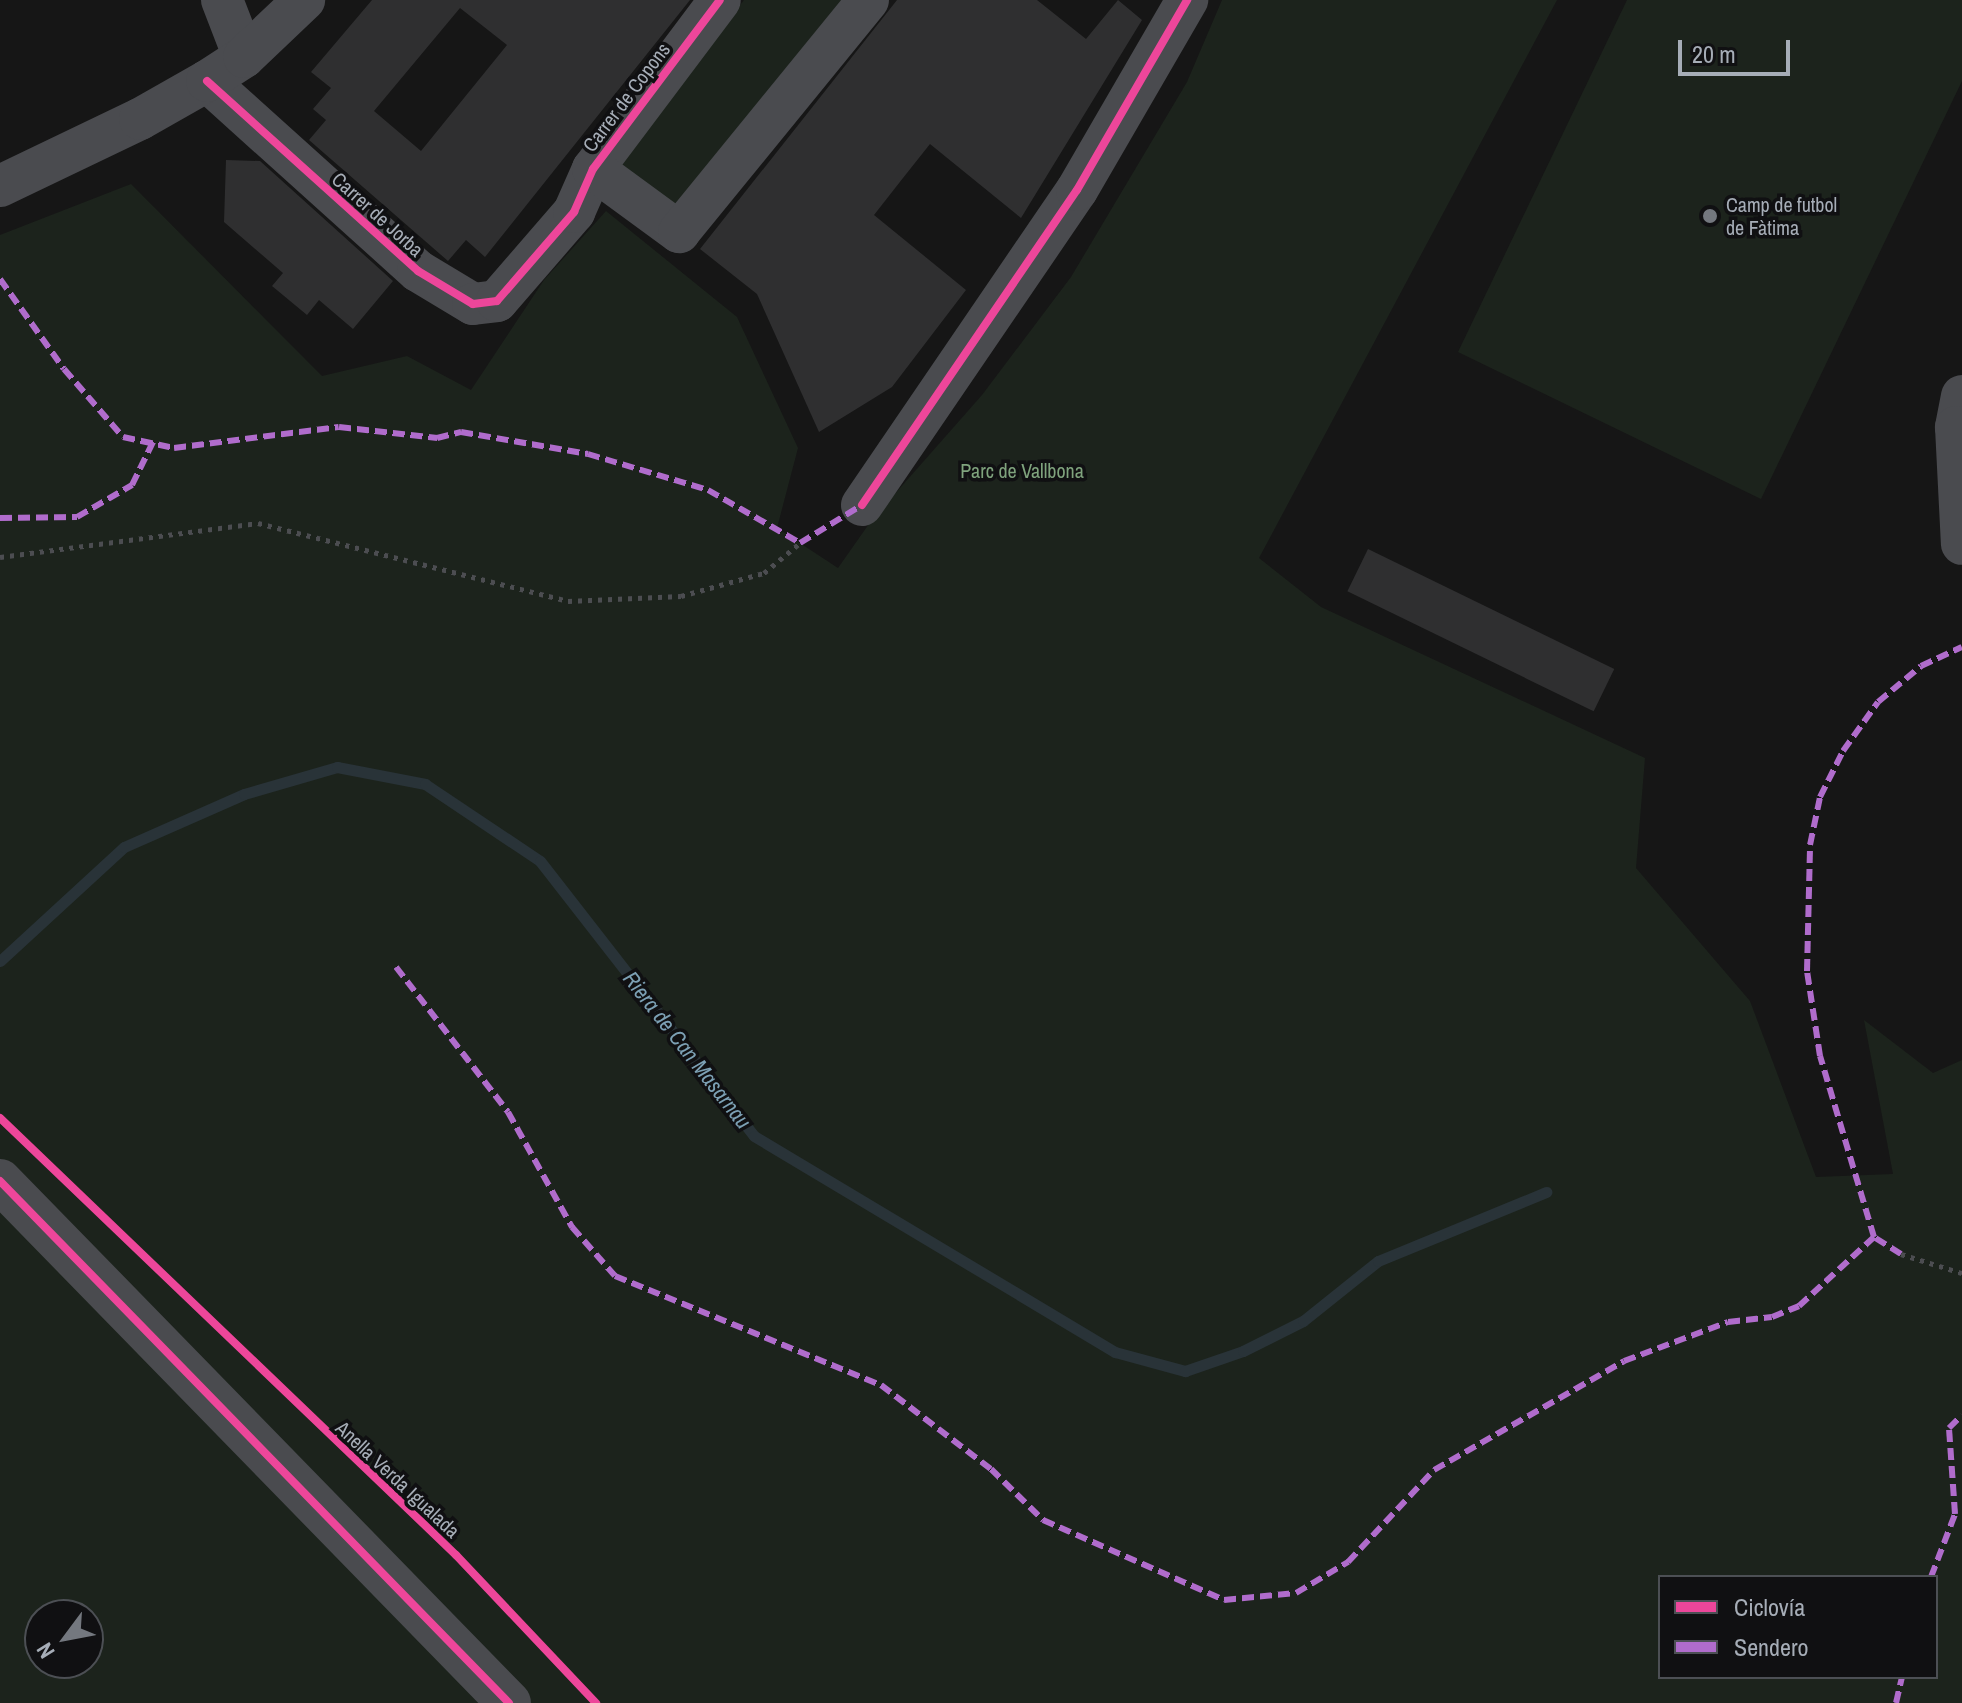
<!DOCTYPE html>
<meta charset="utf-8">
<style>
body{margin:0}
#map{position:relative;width:1962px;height:1703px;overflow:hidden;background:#161616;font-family:"Archivo Narrow",sans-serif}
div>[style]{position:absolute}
.green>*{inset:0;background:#1c231c}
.stream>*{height:11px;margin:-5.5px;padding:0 5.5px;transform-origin:5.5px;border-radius:5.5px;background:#293338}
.building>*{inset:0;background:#2f2f30;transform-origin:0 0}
.path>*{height:5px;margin-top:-2.5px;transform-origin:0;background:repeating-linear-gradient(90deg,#4c4d51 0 4px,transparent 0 10px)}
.minor>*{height:42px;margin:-21px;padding:0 21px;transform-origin:21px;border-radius:21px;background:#4a4b4f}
.tertiary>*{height:44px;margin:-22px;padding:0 22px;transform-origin:22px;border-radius:22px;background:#4a4b4f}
.quiet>*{height:6px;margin-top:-3px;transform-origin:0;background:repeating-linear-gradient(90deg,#b06ccc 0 12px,transparent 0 18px)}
.cycleway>*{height:8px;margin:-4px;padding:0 4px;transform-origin:4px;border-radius:4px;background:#ed469a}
.dots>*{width:22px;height:22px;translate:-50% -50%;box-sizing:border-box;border:4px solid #101012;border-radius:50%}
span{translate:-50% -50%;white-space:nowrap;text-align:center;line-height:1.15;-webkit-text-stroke:7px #101012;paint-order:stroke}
.street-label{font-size:20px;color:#a6adb7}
.poi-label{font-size:20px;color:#a6adb7}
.left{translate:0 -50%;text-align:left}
.park-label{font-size:20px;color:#7fa37d}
.water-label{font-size:22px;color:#7ca0b4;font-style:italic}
.legend{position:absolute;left:1658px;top:1575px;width:280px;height:104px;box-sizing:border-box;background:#101012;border:2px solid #4c4f54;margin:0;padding:10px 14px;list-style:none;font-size:24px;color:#a6adb7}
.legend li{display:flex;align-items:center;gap:16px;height:40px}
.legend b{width:40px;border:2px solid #4c4f54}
.north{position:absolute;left:24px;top:1599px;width:80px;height:80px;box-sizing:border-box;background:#101012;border:2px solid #4c4f54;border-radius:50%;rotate:238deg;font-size:22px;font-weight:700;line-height:32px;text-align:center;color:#a6adb7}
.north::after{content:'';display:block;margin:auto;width:28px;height:36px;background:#74787f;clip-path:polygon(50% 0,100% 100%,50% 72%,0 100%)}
.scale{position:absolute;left:1678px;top:40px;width:112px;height:36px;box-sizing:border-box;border:4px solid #a6adb7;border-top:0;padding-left:10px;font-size:24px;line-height:28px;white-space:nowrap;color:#a6adb7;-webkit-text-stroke:6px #101012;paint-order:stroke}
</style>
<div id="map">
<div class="green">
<i style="clip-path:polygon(744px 0,843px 0,676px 209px,616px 162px)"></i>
<i style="clip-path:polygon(evenodd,1222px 0,1557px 0,1259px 558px,1321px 607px,1645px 758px,1636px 868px,1750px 1001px,1816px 1177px,1893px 1174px,1864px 1020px,1933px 1073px,1962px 1060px,1962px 1703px,0 1703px,0 235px,131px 184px,322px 376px,407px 356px,471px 390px,544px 280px,606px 211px,737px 317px,798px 448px,777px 528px,838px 568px,871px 521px,982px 395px,1071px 277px,1187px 82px,1222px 0,1660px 1577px,1936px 1577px,1936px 1677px,1660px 1677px,1660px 1577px,1222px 0,40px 1615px,88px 1615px,88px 1663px,40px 1663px,40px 1615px)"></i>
<i style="clip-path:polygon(1627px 0,1962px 0,1962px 81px,1761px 499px,1458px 352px)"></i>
</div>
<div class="stream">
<i style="left:0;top:961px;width:168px;rotate:-42.6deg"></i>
<i style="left:124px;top:847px;width:131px;rotate:-23.8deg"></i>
<i style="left:244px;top:794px;width:97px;rotate:-16.2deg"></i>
<i style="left:337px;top:767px;width:90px;rotate:10.9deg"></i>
<i style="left:425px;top:784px;width:138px;rotate:33.8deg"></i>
<i style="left:540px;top:861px;width:348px;rotate:52.1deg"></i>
<i style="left:754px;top:1136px;width:421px;rotate:30.9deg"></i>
<i style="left:1115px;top:1352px;width:73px;rotate:15.2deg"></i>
<i style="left:1185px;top:1371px;width:61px;rotate:-19deg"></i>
<i style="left:1243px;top:1351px;width:67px;rotate:-26.6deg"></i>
<i style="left:1303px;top:1321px;width:96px;rotate:-38.7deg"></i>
<i style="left:1378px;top:1261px;width:182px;rotate:-22.3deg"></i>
</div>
<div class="building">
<i style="clip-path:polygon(evenodd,372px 0,690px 0,485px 257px,466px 240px,448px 261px,309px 140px,326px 120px,313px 109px,331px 88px,311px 72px,372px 0,460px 8px,507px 45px,421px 151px,374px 111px,460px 8px)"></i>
<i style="clip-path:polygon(897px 0,1037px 0,1086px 39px,1118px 0,1142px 20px,1021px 218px,930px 144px,903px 178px,874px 215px,966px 290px,892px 387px,819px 432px,757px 294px,700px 249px)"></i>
<i style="clip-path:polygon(226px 160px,260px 161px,393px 281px,353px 329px,319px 300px,307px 315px,272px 286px,283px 273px,224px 222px)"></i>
<i style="left:1368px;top:549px;width:274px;height:47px;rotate:26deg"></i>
</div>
<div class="path">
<i style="left:0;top:557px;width:260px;rotate:-7.5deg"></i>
<i style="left:258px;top:523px;width:320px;rotate:14.1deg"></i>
<i style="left:568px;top:601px;width:113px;rotate:-2.5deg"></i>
<i style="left:681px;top:596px;width:86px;rotate:-15.5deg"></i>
<i style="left:764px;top:573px;width:47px;rotate:-39.8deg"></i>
<i style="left:1901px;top:1254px;width:64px;rotate:17.3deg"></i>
</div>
<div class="minor">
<i style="left:222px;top:0;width:61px;rotate:68.9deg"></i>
<i style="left:207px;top:81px;width:284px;rotate:42deg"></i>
<i style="left:418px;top:271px;width:64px;rotate:31deg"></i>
<i style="left:473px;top:304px;width:24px;rotate:-7deg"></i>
<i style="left:497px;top:301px;width:118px;rotate:-49.1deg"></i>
<i style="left:574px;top:212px;width:47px;rotate:-66.2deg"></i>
<i style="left:593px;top:169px;width:211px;rotate:-53.1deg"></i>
<i style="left:593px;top:169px;width:107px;rotate:36.2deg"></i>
<i style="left:679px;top:232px;width:299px;rotate:-50.8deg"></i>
<i style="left:0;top:186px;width:155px;rotate:-25.6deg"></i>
<i style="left:140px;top:119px;width:77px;rotate:-29.6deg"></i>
<i style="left:207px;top:81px;width:44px;rotate:-33deg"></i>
<i style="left:244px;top:57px;width:83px;rotate:-43.5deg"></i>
<i style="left:1962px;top:396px;width:32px;rotate:101deg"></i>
<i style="left:1956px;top:427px;width:117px;rotate:87.1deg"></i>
<i style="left:862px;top:505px;width:381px;rotate:-55.7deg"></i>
<i style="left:1077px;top:190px;width:220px;rotate:-59.9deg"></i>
</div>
<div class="tertiary">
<i style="left:0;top:1181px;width:729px;rotate:45.72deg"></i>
</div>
<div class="quiet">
<i style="left:0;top:279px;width:110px;rotate:54.6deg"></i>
<i style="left:64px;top:369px;width:90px;rotate:49.1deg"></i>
<i style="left:123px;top:437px;width:52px;rotate:12.2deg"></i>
<i style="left:174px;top:448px;width:166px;rotate:-7.3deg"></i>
<i style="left:339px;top:427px;width:99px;rotate:6.4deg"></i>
<i style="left:437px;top:438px;width:25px;rotate:-14deg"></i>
<i style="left:461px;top:432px;width:129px;rotate:9.8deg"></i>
<i style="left:588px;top:454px;width:125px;rotate:16.7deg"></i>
<i style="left:708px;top:490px;width:106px;rotate:29.9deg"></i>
<i style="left:800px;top:543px;width:73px;rotate:-31.5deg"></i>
<i style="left:0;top:518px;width:77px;rotate:-0.7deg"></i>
<i style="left:77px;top:517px;width:64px;rotate:-30.2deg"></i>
<i style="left:132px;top:485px;width:48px;rotate:-64deg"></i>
<i style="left:396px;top:967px;width:183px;rotate:52.3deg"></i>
<i style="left:508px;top:1112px;width:132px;rotate:60.9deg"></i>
<i style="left:572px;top:1227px;width:65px;rotate:48.7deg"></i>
<i style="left:615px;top:1276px;width:287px;rotate:22.3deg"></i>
<i style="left:881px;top:1385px;width:138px;rotate:37.4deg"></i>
<i style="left:991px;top:1469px;width:73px;rotate:44.4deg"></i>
<i style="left:1043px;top:1520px;width:198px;rotate:23.8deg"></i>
<i style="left:1224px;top:1600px;width:72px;rotate:-5.6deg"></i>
<i style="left:1296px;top:1593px;width:61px;rotate:-30.8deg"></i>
<i style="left:1348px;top:1562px;width:126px;rotate:-46.9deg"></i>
<i style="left:1434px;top:1470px;width:219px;rotate:-29.8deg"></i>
<i style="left:1624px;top:1361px;width:111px;rotate:-20.6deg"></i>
<i style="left:1728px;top:1322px;width:44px;rotate:-6.5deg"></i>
<i style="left:1772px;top:1317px;width:29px;rotate:-22deg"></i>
<i style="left:1799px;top:1306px;width:102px;rotate:-42.6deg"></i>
<i style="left:1901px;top:1254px;width:32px;rotate:-148deg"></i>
<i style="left:1874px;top:1237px;width:189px;rotate:-106.6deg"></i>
<i style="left:1820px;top:1056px;width:86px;rotate:-98.7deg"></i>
<i style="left:1807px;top:971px;width:126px;rotate:-88.6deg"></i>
<i style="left:1810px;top:845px;width:49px;rotate:-78.2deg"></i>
<i style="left:1820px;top:797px;width:51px;rotate:-63.4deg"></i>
<i style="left:1843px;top:751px;width:60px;rotate:-54.5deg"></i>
<i style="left:1878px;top:702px;width:56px;rotate:-39.9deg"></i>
<i style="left:1921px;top:666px;width:45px;rotate:-24.9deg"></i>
<i style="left:1931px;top:1577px;width:67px;rotate:-69.1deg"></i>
<i style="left:1955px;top:1514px;width:86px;rotate:-94deg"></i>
<i style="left:1949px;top:1428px;width:18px;rotate:-45deg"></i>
<i style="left:1896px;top:1703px;width:27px;rotate:-77deg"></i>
</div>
<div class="cycleway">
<i style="left:207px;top:81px;width:284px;rotate:42deg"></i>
<i style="left:418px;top:271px;width:64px;rotate:31deg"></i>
<i style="left:473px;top:304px;width:24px;rotate:-7deg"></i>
<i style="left:497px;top:301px;width:118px;rotate:-49.1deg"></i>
<i style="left:574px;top:212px;width:47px;rotate:-66.2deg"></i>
<i style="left:593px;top:169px;width:211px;rotate:-53.1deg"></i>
<i style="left:862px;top:505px;width:381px;rotate:-55.7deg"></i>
<i style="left:1077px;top:190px;width:220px;rotate:-59.9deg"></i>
<i style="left:0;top:1118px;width:632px;rotate:43.78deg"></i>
<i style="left:456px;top:1555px;width:204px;rotate:46.6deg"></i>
<i style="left:0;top:1181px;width:729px;rotate:45.72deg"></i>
</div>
<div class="dots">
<i style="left:1710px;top:216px;background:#74787f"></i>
</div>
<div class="street-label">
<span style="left:626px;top:97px;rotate:-53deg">Carrer de Copons</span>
<span style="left:378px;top:214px;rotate:42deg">Carrer de Jorba</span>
<span style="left:398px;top:1479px;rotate:43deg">Anella Verda Igualada</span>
</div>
<div class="poi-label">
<span class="left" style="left:1726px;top:216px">Camp de futbol<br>de Fàtima</span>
</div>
<div class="park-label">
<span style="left:1022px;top:470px">Parc de Vallbona</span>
</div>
<div class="water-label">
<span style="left:687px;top:1050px;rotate:52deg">Riera de Can Masarnau</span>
</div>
<ul class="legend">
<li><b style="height:10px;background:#ed469a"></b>Ciclovía</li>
<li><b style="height:10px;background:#b06ccc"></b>Sendero</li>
</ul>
<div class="north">N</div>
<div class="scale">20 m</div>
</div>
